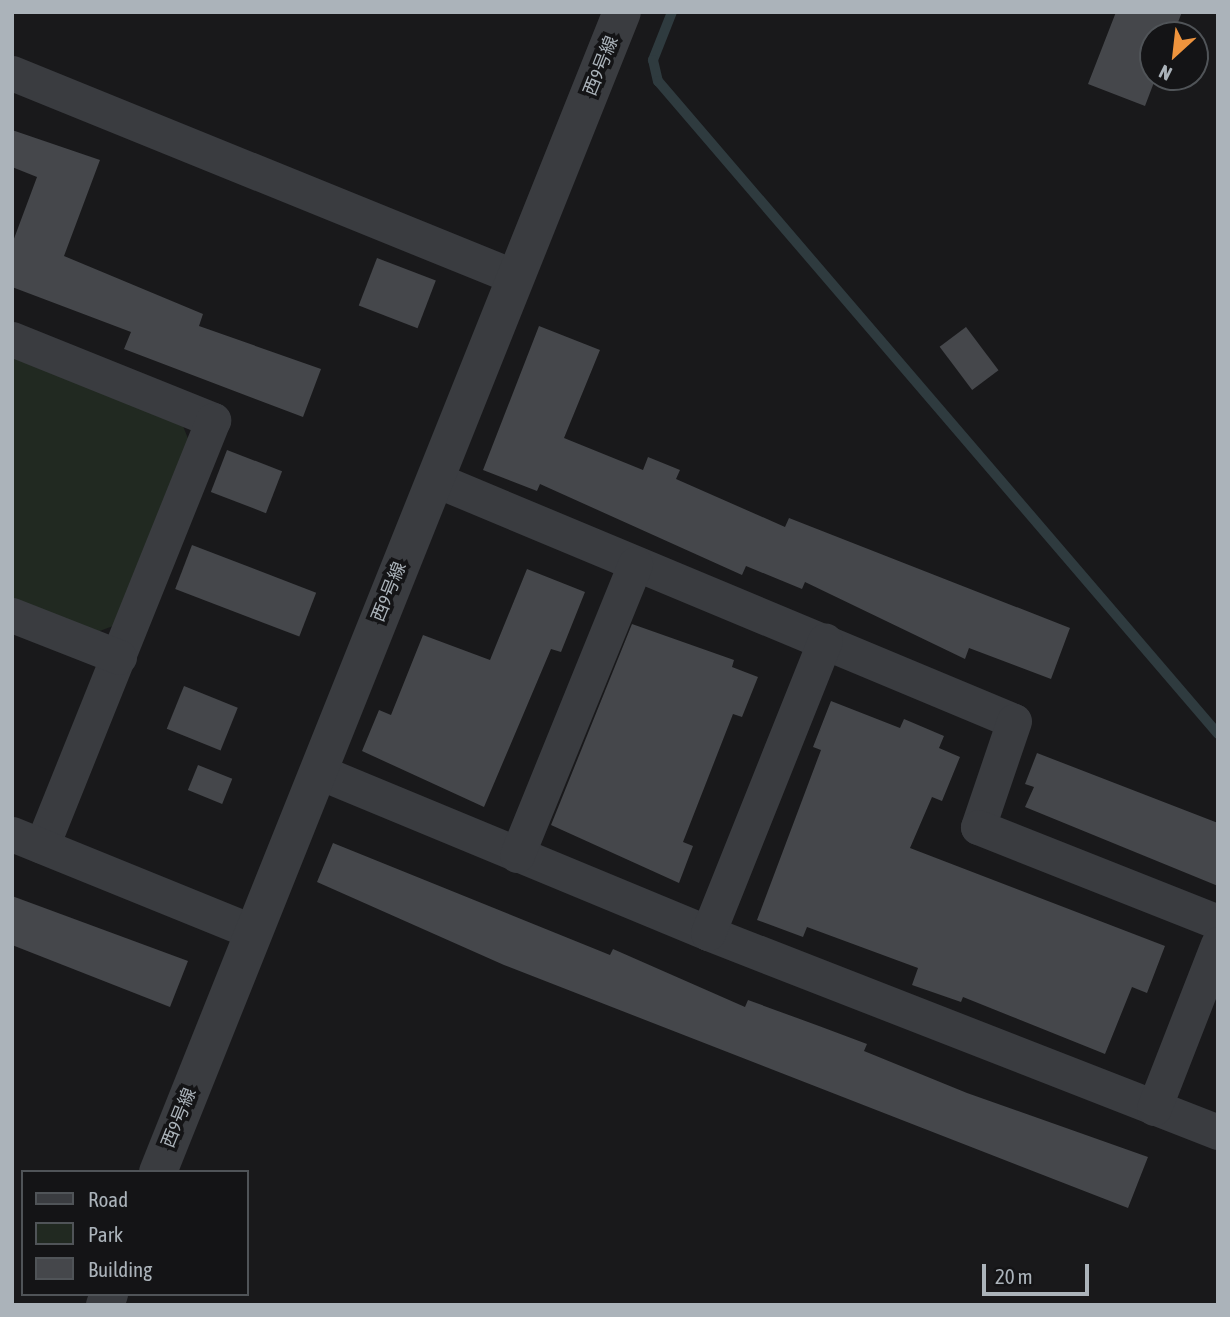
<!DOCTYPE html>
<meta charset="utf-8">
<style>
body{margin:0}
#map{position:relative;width:1230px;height:1317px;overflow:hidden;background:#19191b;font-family:"Asap Condensed","Noto Sans JP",sans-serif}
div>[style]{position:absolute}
.green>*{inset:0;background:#212921}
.stream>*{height:10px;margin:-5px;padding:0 5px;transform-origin:5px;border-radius:5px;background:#2f3b3f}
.building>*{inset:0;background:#45474b;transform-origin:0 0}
.minor>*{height:35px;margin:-17.5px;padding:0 17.5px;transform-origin:17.5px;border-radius:17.5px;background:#3a3c40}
.tertiary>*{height:38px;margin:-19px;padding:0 19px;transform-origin:19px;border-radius:19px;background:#3a3c40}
span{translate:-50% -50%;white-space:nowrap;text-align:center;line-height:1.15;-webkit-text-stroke:7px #141416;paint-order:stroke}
.street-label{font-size:18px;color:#abb3ba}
.frame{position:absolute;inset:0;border:14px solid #abb3ba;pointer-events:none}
.legend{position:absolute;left:21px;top:1170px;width:228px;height:126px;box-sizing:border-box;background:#141416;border:2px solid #505458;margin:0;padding:9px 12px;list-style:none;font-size:21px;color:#abb3ba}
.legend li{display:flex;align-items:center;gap:14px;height:35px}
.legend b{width:35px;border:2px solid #505458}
.north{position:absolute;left:1139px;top:21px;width:70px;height:70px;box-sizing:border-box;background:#141416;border:2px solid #505458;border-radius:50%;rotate:207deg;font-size:19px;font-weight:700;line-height:28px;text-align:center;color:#abb3ba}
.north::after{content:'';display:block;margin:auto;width:24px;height:32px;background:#ef943d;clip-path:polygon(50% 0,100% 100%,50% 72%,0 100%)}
.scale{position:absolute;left:982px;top:1264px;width:107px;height:32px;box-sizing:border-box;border:4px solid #abb3ba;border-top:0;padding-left:9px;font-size:21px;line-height:24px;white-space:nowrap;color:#abb3ba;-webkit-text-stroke:5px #141416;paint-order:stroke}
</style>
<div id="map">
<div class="green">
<i style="clip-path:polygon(12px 357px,183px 426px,191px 446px,121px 623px,97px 632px,12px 598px)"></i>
</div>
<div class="stream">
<i style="left:672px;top:12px;width:52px;rotate:111.6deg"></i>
<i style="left:653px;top:60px;width:22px;rotate:77deg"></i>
<i style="left:658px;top:81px;width:860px;rotate:49.38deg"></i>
</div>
<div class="building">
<i style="clip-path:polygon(1116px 12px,1182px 12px,1173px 35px,1153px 35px,1156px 77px,1145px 106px,1088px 84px)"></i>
<i style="clip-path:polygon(12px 130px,100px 160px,64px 256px,203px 314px,199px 326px,321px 369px,303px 417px,124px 349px,131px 332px,12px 287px,12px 244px,37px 177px,12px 167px)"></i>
<i style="left:377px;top:258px;width:63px;height:51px;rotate:21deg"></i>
<i style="clip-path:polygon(539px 326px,600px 350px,564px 438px,643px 470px,648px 457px,680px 470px,676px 479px,785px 527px,789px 518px,1070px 628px,1051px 679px,969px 648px,965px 659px,805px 582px,802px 589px,746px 566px,742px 575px,540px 484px,537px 491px,483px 470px)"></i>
<i style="left:966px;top:327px;width:54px;height:33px;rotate:53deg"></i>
<i style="left:227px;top:450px;width:59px;height:45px;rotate:21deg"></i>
<i style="left:192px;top:545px;width:133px;height:47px;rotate:21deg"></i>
<i style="clip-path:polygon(527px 569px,585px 592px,561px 652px,551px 649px,484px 807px,362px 751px,379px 710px,391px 715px,423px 635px,490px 660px)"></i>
<i style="clip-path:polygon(632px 624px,734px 660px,732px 667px,758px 677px,742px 717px,733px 714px,683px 842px,693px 846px,679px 883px,551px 825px)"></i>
<i style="left:184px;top:686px;width:58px;height:46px;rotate:22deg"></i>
<i style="clip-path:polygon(831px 701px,900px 728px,904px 719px,944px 736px,939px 748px,960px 757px,942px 801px,932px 797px,910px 848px,1165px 946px,1147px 993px,1132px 987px,1105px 1054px,963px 997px,961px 1002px,912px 985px,918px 968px,807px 927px,803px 937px,757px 920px,821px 750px,813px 747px)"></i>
<i style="clip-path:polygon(1037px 753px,1218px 823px,1218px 886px,1025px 807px,1034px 787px,1025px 784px)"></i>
<i style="left:198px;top:765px;width:37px;height:27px;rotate:22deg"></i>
<i style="clip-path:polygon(333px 843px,610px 955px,613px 949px,745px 1007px,748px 1000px,819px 1026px,867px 1044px,864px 1051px,967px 1093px,1148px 1157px,1128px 1208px,504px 965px,317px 882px)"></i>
<i style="clip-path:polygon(12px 896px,188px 961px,170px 1007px,12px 945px)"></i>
</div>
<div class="minor">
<i style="left:12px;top:73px;width:543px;rotate:22.08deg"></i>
<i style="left:12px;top:339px;width:217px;rotate:21.9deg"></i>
<i style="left:213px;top:420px;width:459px;rotate:111.9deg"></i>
<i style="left:434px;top:479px;width:628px;rotate:22.65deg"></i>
<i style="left:1014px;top:721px;width:112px;rotate:108.8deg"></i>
<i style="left:978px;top:827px;width:258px;rotate:21.6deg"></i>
<i style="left:12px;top:615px;width:115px;rotate:21.4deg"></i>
<i style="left:317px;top:771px;width:423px;rotate:22.5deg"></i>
<i style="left:708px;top:933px;width:547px;rotate:21.32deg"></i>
<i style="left:12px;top:834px;width:260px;rotate:22.1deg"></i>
<i style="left:517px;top:855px;width:314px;rotate:-67.9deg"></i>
<i style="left:708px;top:933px;width:315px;rotate:-68.2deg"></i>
<i style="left:1154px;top:1108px;width:176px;rotate:-68.7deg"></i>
</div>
<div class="tertiary">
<i style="left:158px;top:1172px;width:1249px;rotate:-68.2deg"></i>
<i style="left:105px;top:1305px;width:12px;rotate:-70deg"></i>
</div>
<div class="street-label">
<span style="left:601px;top:66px;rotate:-68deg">西9号線</span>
<span style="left:389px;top:592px;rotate:-68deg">西9号線</span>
<span style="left:179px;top:1118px;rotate:-68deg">西9号線</span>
</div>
<div class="frame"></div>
<ul class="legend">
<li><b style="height:9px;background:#3a3c40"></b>Road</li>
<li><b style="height:19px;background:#212921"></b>Park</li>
<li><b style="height:19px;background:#45474b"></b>Building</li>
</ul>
<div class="north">N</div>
<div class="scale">20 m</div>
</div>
